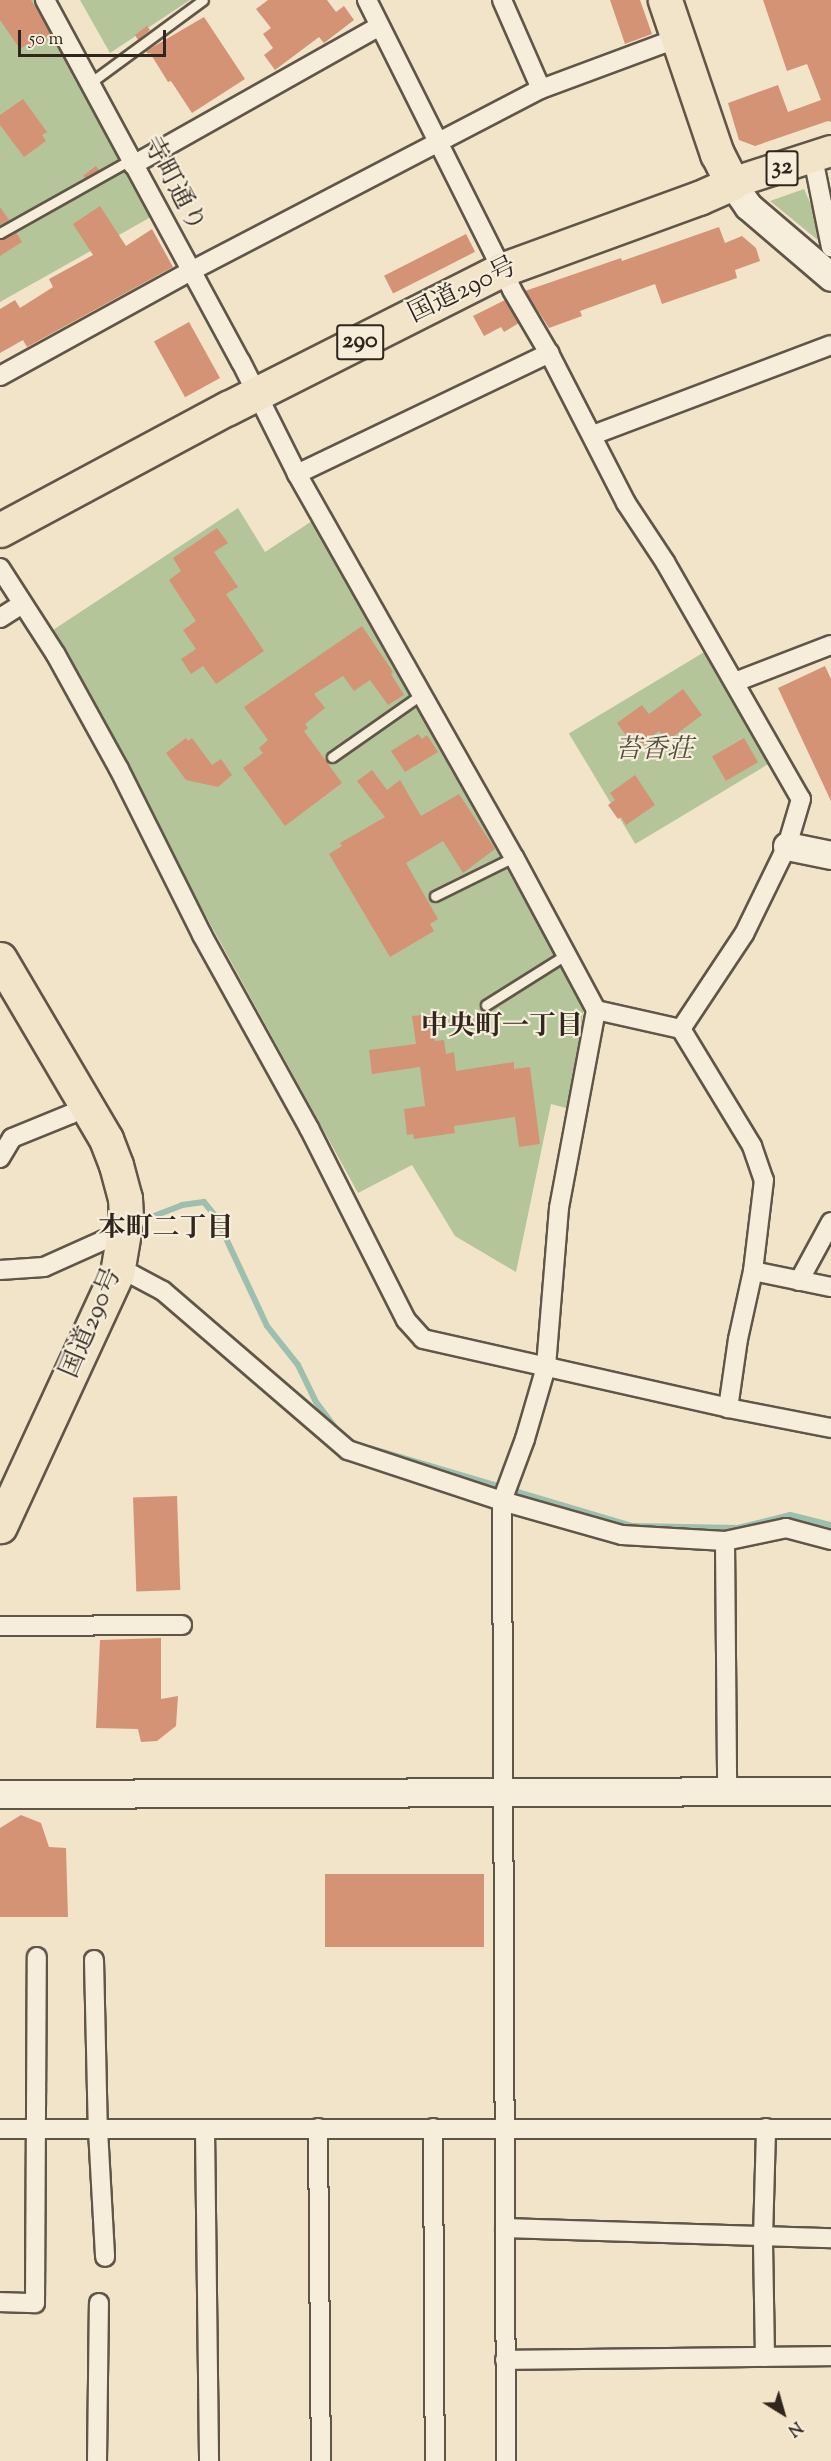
<!DOCTYPE html>
<meta charset="utf-8">
<style>
body{margin:0}
#map{position:relative;width:831px;height:2461px;overflow:hidden;background:#f1e4c8;font-family:"Sorts Mill Goudy","Noto Serif JP",serif}
div>[style]{position:absolute}
.green>*{inset:0;background:#b4c59a;transform-origin:0 0}
.stream>*{height:6px;margin:-3px;padding:0 3px;transform-origin:3px;border-radius:3px;background:#9cbfaf}
.building>*{inset:0;background:#d49375;transform-origin:0 0}
.roads{filter:drop-shadow(2px 0 #605648) drop-shadow(-2px 0 #605648) drop-shadow(0 2px #605648) drop-shadow(0 -2px #605648)}
.lane>*{height:9px;margin:-4.5px;padding:0 4.5px;transform-origin:4.5px;border-radius:4.5px;background:#f6eddb}
.street>*{height:18px;margin:-9px;padding:0 9px;transform-origin:9px;border-radius:9px;background:#f6eddb}
.secondary>*{height:27px;margin:-13.5px;padding:0 13.5px;transform-origin:13.5px;border-radius:13.5px;background:#f6eddb}
.primary>*{height:30px;margin:-15px;padding:0 15px;transform-origin:15px;border-radius:15px;background:#f1e4c8}
.highway>*{height:33px;margin:-16.5px;padding:0 16.5px;transform-origin:16.5px;border-radius:16.5px;background:#f1e4c8}
span{translate:-50% -50%;white-space:nowrap;text-align:center;line-height:1.15;-webkit-text-stroke:4.5px #f6eddb;paint-order:stroke}
.shield-label span{padding:2px 4px;background:#f6eddb;border:2px solid;border-radius:4px;-webkit-text-stroke-width:0}
.shield-label{font-size:24px;color:#30261d;font-weight:700}
.street-label{font-size:26px;color:#30261d}
.park-label{font-size:26px;color:#514e3c;font-style:italic}
.neighbourhood-label{font-size:27px;color:#30261d;font-weight:700}
.north{position:absolute;left:753px;top:2383px;width:60px;height:60px;-webkit-text-stroke:4px #f6eddb;paint-order:stroke;rotate:143deg;font-size:16px;font-weight:700;line-height:24px;text-align:center;color:#30261d}
.north::after{content:'';display:block;margin:auto;width:21px;height:27px;background:#30261d;clip-path:polygon(50% 0,100% 100%,50% 72%,0 100%)}
.scale{position:absolute;left:18px;top:30px;width:148px;height:27px;box-sizing:border-box;border:3px solid #30261d;border-top:0;padding-left:8px;font-size:18px;line-height:21px;white-space:nowrap;color:#30261d;-webkit-text-stroke:4px #f6eddb;paint-order:stroke}
</style>
<div id="map">
<div class="green">
<i style="clip-path:polygon(0 0,45px 0,158px 213px,0 302px)"></i>
<i style="clip-path:polygon(80px 0,190px 0,110px 53px)"></i>
<i style="clip-path:polygon(804px 189px,814px 212px,819px 241px,770px 201px)"></i>
<i style="clip-path:polygon(238px 508px,265px 552px,312px 521px,584px 1006px,570px 1109px,551px 1104px,516px 1272px,455px 1236px,412px 1165px,358px 1193px,50px 632px)"></i>
<i style="left:706px;top:651px;width:129px;height:160px;rotate:59deg"></i>
</div>
<div class="stream">
<i style="left:154px;top:1216px;width:30px;rotate:-21deg"></i>
<i style="left:182px;top:1205px;width:22px;rotate:-8deg"></i>
<i style="left:204px;top:1202px;width:19px;rotate:51deg"></i>
<i style="left:216px;top:1217px;width:120px;rotate:64.9deg"></i>
<i style="left:267px;top:1326px;width:50px;rotate:51.5deg"></i>
<i style="left:298px;top:1365px;width:41px;rotate:64.1deg"></i>
<i style="left:316px;top:1402px;width:40px;rotate:53deg"></i>
<i style="left:370px;top:1448px;width:273px;rotate:16.6deg"></i>
<i style="left:632px;top:1526px;width:106px;rotate:1.1deg"></i>
<i style="left:738px;top:1528px;width:54px;rotate:-14deg"></i>
<i style="left:790px;top:1515px;width:42px;rotate:13.7deg"></i>
</div>
<div class="building">
<i style="clip-path:polygon(0 0,31px 0,51px 34px,29px 49px,26px 45px,20px 49px,0 20px)"></i>
<i style="clip-path:polygon(268px 0,327px 0,336px 12px,344px 6px,354px 20px,324px 43px,319px 37px,275px 70px,264px 55px,273px 48px,263px 34px,271px 28px,256px 9px)"></i>
<i style="clip-path:polygon(610px 0,640px 0,652px 34px,625px 44px)"></i>
<i style="clip-path:polygon(763px 0,831px 0,831px 122px,828px 121px,755px 146px,739px 140px,728px 103px,778px 85px,788px 112px,821px 100px,807px 64px,787px 71px)"></i>
<i style="clip-path:polygon(204px 17px,245px 79px,192px 113px,171px 81px,168px 82px,150px 53px,148px 54px,146px 51px)"></i>
<i style="clip-path:polygon(147px 26px,150px 30px,138px 40px,135px 35px)"></i>
<i style="clip-path:polygon(23px 99px,47px 132px,42px 135px,46px 141px,24px 157px,0 125px,0 115px)"></i>
<i style="left:96px;top:166px;width:5px;height:16px;rotate:53deg"></i>
<i style="clip-path:polygon(100px 206px,126px 246px,152px 229px,173px 267px,27px 347px,23px 340px,0 353px,0 309px,15px 300px,20px 308px,53px 287px,49px 279px,93px 255px,73px 224px)"></i>
<i style="clip-path:polygon(0 207px,9px 220px,0 225px)"></i>
<i style="clip-path:polygon(719px 227px,725px 243px,742px 236px,756px 248px,760px 261px,735px 270px,737px 278px,662px 304px,655px 284px,580px 311px,582px 316px,549px 328px,525px 291px,621px 258px,622px 261px)"></i>
<i style="clip-path:polygon(16px 232px,22px 242px,0 256px,0 240px)"></i>
<i style="left:466px;top:234px;width:20px;height:92px;rotate:63deg"></i>
<i style="clip-path:polygon(505px 300px,519px 323px,504px 332px,501px 327px,484px 336px,473px 316px)"></i>
<i style="left:189px;top:322px;width:64px;height:40px;rotate:61deg"></i>
<i style="clip-path:polygon(217px 528px,228px 543px,214px 552px,238px 587px,226px 594px,264px 651px,216px 684px,203px 666px,191px 674px,181px 659px,196px 649px,183px 630px,196px 621px,169px 580px,181px 571px,173px 558px)"></i>
<i style="clip-path:polygon(362px 626px,393px 672px,391px 674px,404px 695px,388px 705px,370px 680px,354px 691px,343px 676px,314px 694px,325px 708px,305px 724px,308px 728px,304px 731px,342px 783px,285px 826px,243px 768px,263px 753px,259px 748px,268px 740px,244px 707px)"></i>
<i style="clip-path:polygon(825px 666px,831px 679px,831px 801px,778px 688px)"></i>
<i style="clip-path:polygon(683px 689px,702px 715px,667px 741px,659px 731px,636px 749px,617px 723px,642px 705px,649px 714px)"></i>
<i style="clip-path:polygon(418px 734px,422px 739px,427px 735px,438px 752px,405px 772px,391px 751px)"></i>
<i style="clip-path:polygon(186px 738px,188px 741px,192px 738px,212px 765px,221px 759px,232px 775px,218px 787px,186px 780px,166px 753px)"></i>
<i style="left:744px;top:738px;width:28px;height:37px;rotate:60deg"></i>
<i style="clip-path:polygon(372px 770px,387px 790px,400px 780px,421px 816px,459px 794px,495px 849px,463px 873px,443px 841px,406px 863px,438px 919px,430px 924px,434px 931px,390px 957px,329px 854px,342px 846px,340px 843px,385px 817px,357px 781px)"></i>
<i style="clip-path:polygon(635px 775px,655px 805px,626px 825px,621px 817px,618px 819px,608px 805px,615px 800px,610px 793px)"></i>
<i style="clip-path:polygon(431px 1014px,435px 1041px,444px 1040px,446px 1054px,454px 1052px,456px 1071px,514px 1062px,514px 1069px,530px 1067px,540px 1144px,519px 1147px,515px 1117px,454px 1126px,455px 1133px,414px 1139px,413px 1134px,407px 1135px,404px 1109px,425px 1106px,420px 1067px,372px 1074px,369px 1050px,416px 1044px,412px 1016px)"></i>
<i style="left:177px;top:1496px;width:94px;height:44px;rotate:88deg"></i>
<i style="clip-path:polygon(161px 1638px,161px 1699px,178px 1696px,176px 1726px,157px 1741px,141px 1742px,138px 1729px,96px 1728px,100px 1640px)"></i>
<i style="clip-path:polygon(21px 1815px,41px 1823px,49px 1847px,66px 1848px,68px 1917px,0 1917px,0 1828px)"></i>
<i style="left:484px;top:1874px;width:73px;height:159px;rotate:90deg"></i>
</div>
<div class="roads">
<div class="lane">
<i style="left:90px;top:83px;width:140px;rotate:-36.3deg"></i>
<i style="left:0;top:233px;width:149px;rotate:-29.3deg"></i>
<i style="left:332px;top:757px;width:110px;rotate:-35deg"></i>
<i style="left:435px;top:896px;width:88px;rotate:-26.3deg"></i>
<i style="left:486px;top:1005px;width:96px;rotate:-32.2deg"></i>
</div>
<div class="street">
<i style="left:45px;top:0;width:412px;rotate:61.6deg"></i>
<i style="left:241px;top:362px;width:125px;rotate:63.4deg"></i>
<i style="left:297px;top:474px;width:440px;rotate:60.5deg"></i>
<i style="left:514px;top:857px;width:174px;rotate:61.8deg"></i>
<i style="left:596px;top:1010px;width:201px;rotate:100.6deg"></i>
<i style="left:559px;top:1208px;width:160px;rotate:94.7deg"></i>
<i style="left:546px;top:1367px;width:75px;rotate:106.3deg"></i>
<i style="left:525px;top:1439px;width:66px;rotate:110.4deg"></i>
<i style="left:502px;top:1501px;width:960px;rotate:89.76deg"></i>
<i style="left:367px;top:0;width:324px;rotate:63.4deg"></i>
<i style="left:512px;top:290px;width:73px;rotate:59.6deg"></i>
<i style="left:549px;top:353px;width:169px;rotate:62.8deg"></i>
<i style="left:626px;top:503px;width:71px;rotate:56.5deg"></i>
<i style="left:665px;top:562px;width:273px;rotate:60.2deg"></i>
<i style="left:801px;top:799px;width:49px;rotate:106.6deg"></i>
<i style="left:787px;top:846px;width:98px;rotate:116deg"></i>
<i style="left:744px;top:934px;width:114px;rotate:123.6deg"></i>
<i style="left:502px;top:0;width:97px;rotate:66.3deg"></i>
<i style="left:813px;top:158px;width:91px;rotate:78.6deg"></i>
<i style="left:133px;top:165px;width:283px;rotate:-29.4deg"></i>
<i style="left:0;top:376px;width:218px;rotate:-28.8deg"></i>
<i style="left:191px;top:271px;width:394px;rotate:-27.5deg"></i>
<i style="left:541px;top:89px;width:146px;rotate:-20.4deg"></i>
<i style="left:593px;top:435px;width:254px;rotate:-20.7deg"></i>
<i style="left:297px;top:474px;width:280px;rotate:-25.6deg"></i>
<i style="left:0;top:568px;width:103px;rotate:57.2deg"></i>
<i style="left:56px;top:655px;width:130px;rotate:61.1deg"></i>
<i style="left:119px;top:769px;width:186px;rotate:63.4deg"></i>
<i style="left:202px;top:935px;width:221px;rotate:61deg"></i>
<i style="left:309px;top:1128px;width:215px;rotate:63.2deg"></i>
<i style="left:406px;top:1320px;width:25px;rotate:48deg"></i>
<i style="left:423px;top:1339px;width:313px;rotate:12.7deg"></i>
<i style="left:728px;top:1408px;width:105px;rotate:11deg"></i>
<i style="left:0;top:618px;width:26px;rotate:-32deg"></i>
<i style="left:735px;top:682px;width:103px;rotate:-21.1deg"></i>
<i style="left:596px;top:1010px;width:87px;rotate:12.6deg"></i>
<i style="left:681px;top:1029px;width:137px;rotate:58.7deg"></i>
<i style="left:752px;top:1146px;width:36px;rotate:71deg"></i>
<i style="left:764px;top:1180px;width:92px;rotate:96.9deg"></i>
<i style="left:753px;top:1271px;width:70px;rotate:102.4deg"></i>
<i style="left:738px;top:1339px;width:70px;rotate:98.2deg"></i>
<i style="left:0;top:1158px;width:23px;rotate:-59deg"></i>
<i style="left:12px;top:1138px;width:64px;rotate:-22.1deg"></i>
<i style="left:71px;top:1114px;width:16px;rotate:-35deg"></i>
<i style="left:0;top:1270px;width:44px;rotate:-3.9deg"></i>
<i style="left:44px;top:1267px;width:66px;rotate:-24.2deg"></i>
<i style="left:104px;top:1240px;width:20px;rotate:-6deg"></i>
<i style="left:753px;top:1271px;width:80px;rotate:11.6deg"></i>
<i style="left:117px;top:1273px;width:16px;rotate:7deg"></i>
<i style="left:133px;top:1275px;width:34px;rotate:28deg"></i>
<i style="left:163px;top:1291px;width:244px;rotate:40.7deg"></i>
<i style="left:348px;top:1450px;width:162px;rotate:18.3deg"></i>
<i style="left:502px;top:1501px;width:125px;rotate:15.8deg"></i>
<i style="left:622px;top:1535px;width:103px;rotate:3.3deg"></i>
<i style="left:725px;top:1541px;width:62px;rotate:-12deg"></i>
<i style="left:786px;top:1528px;width:47px;rotate:14.9deg"></i>
<i style="left:799px;top:1281px;width:67px;rotate:-61.5deg"></i>
<i style="left:725px;top:1541px;width:249px;rotate:89.5deg"></i>
<i style="left:0;top:1626px;width:182px;rotate:-0.3deg"></i>
<i style="left:94px;top:1960px;width:170px;rotate:88.7deg"></i>
<i style="left:98px;top:2130px;width:127px;rotate:86.8deg"></i>
<i style="left:318px;top:2128px;width:333px;rotate:89.5deg"></i>
<i style="left:433px;top:2128px;width:333px;rotate:89.7deg"></i>
<i style="left:0;top:2129px;width:831px"></i>
<i style="left:205px;top:2129px;width:332px;rotate:89.3deg"></i>
<i style="left:505px;top:2228px;width:326px;rotate:1.8deg"></i>
<i style="left:0;top:2302px;width:35px;rotate:2deg"></i>
<i style="left:35px;top:2303px;width:346px;rotate:-89.7deg"></i>
<i style="left:765px;top:2357px;width:119px;rotate:-91deg"></i>
<i style="left:763px;top:2238px;width:110px;rotate:-88.4deg"></i>
<i style="left:505px;top:2360px;width:326px;rotate:-0.7deg"></i>
<i style="left:97px;top:2461px;width:158px;rotate:-89.3deg"></i>
</div>
<div class="secondary">
<i style="left:732px;top:183px;width:28px;rotate:55deg"></i>
<i style="left:748px;top:206px;width:109px;rotate:40.5deg"></i>
<i style="left:787px;top:846px;width:45px;rotate:11.6deg"></i>
<i style="left:0;top:1794px;width:831px;rotate:-0.21deg"></i>
</div>
<div class="primary">
<i style="left:732px;top:183px;width:104px;rotate:-17.9deg"></i>
</div>
<div class="highway">
<i style="left:0;top:530px;width:259px;rotate:-28.2deg"></i>
<i style="left:228px;top:408px;width:306px;rotate:-26.8deg"></i>
<i style="left:501px;top:270px;width:211px;rotate:-20deg"></i>
<i style="left:699px;top:198px;width:36px;rotate:-24deg"></i>
<i style="left:732px;top:183px;width:33px;rotate:-117deg"></i>
<i style="left:717px;top:154px;width:163px;rotate:-108.7deg"></i>
<i style="left:0;top:959px;width:209px;rotate:59.5deg"></i>
<i style="left:106px;top:1139px;width:28px;rotate:69deg"></i>
<i style="left:116px;top:1165px;width:34px;rotate:75deg"></i>
<i style="left:125px;top:1198px;width:22px;rotate:87deg"></i>
<i style="left:126px;top:1220px;width:54px;rotate:99.6deg"></i>
<i style="left:117px;top:1273px;width:279px;rotate:114.8deg"></i>
</div>
</div>
<div class="shield-label">
<span style="left:782px;top:168px">32</span>
<span style="left:360px;top:342px">290</span>
</div>
<div class="street-label">
<span style="left:173px;top:185px;rotate:62deg">寺町通り</span>
<span style="left:463px;top:291px;rotate:-26deg">国道290号</span>
<span style="left:92px;top:1323px;rotate:-67deg">国道290号</span>
</div>
<div class="park-label">
<span style="left:654px;top:751px">苔香荘</span>
</div>
<div class="neighbourhood-label">
<span style="left:502px;top:1028px">中央町一丁目</span>
<span style="left:166px;top:1230px">本町二丁目</span>
</div>
<div class="north">N</div>
<div class="scale">50 m</div>
</div>
